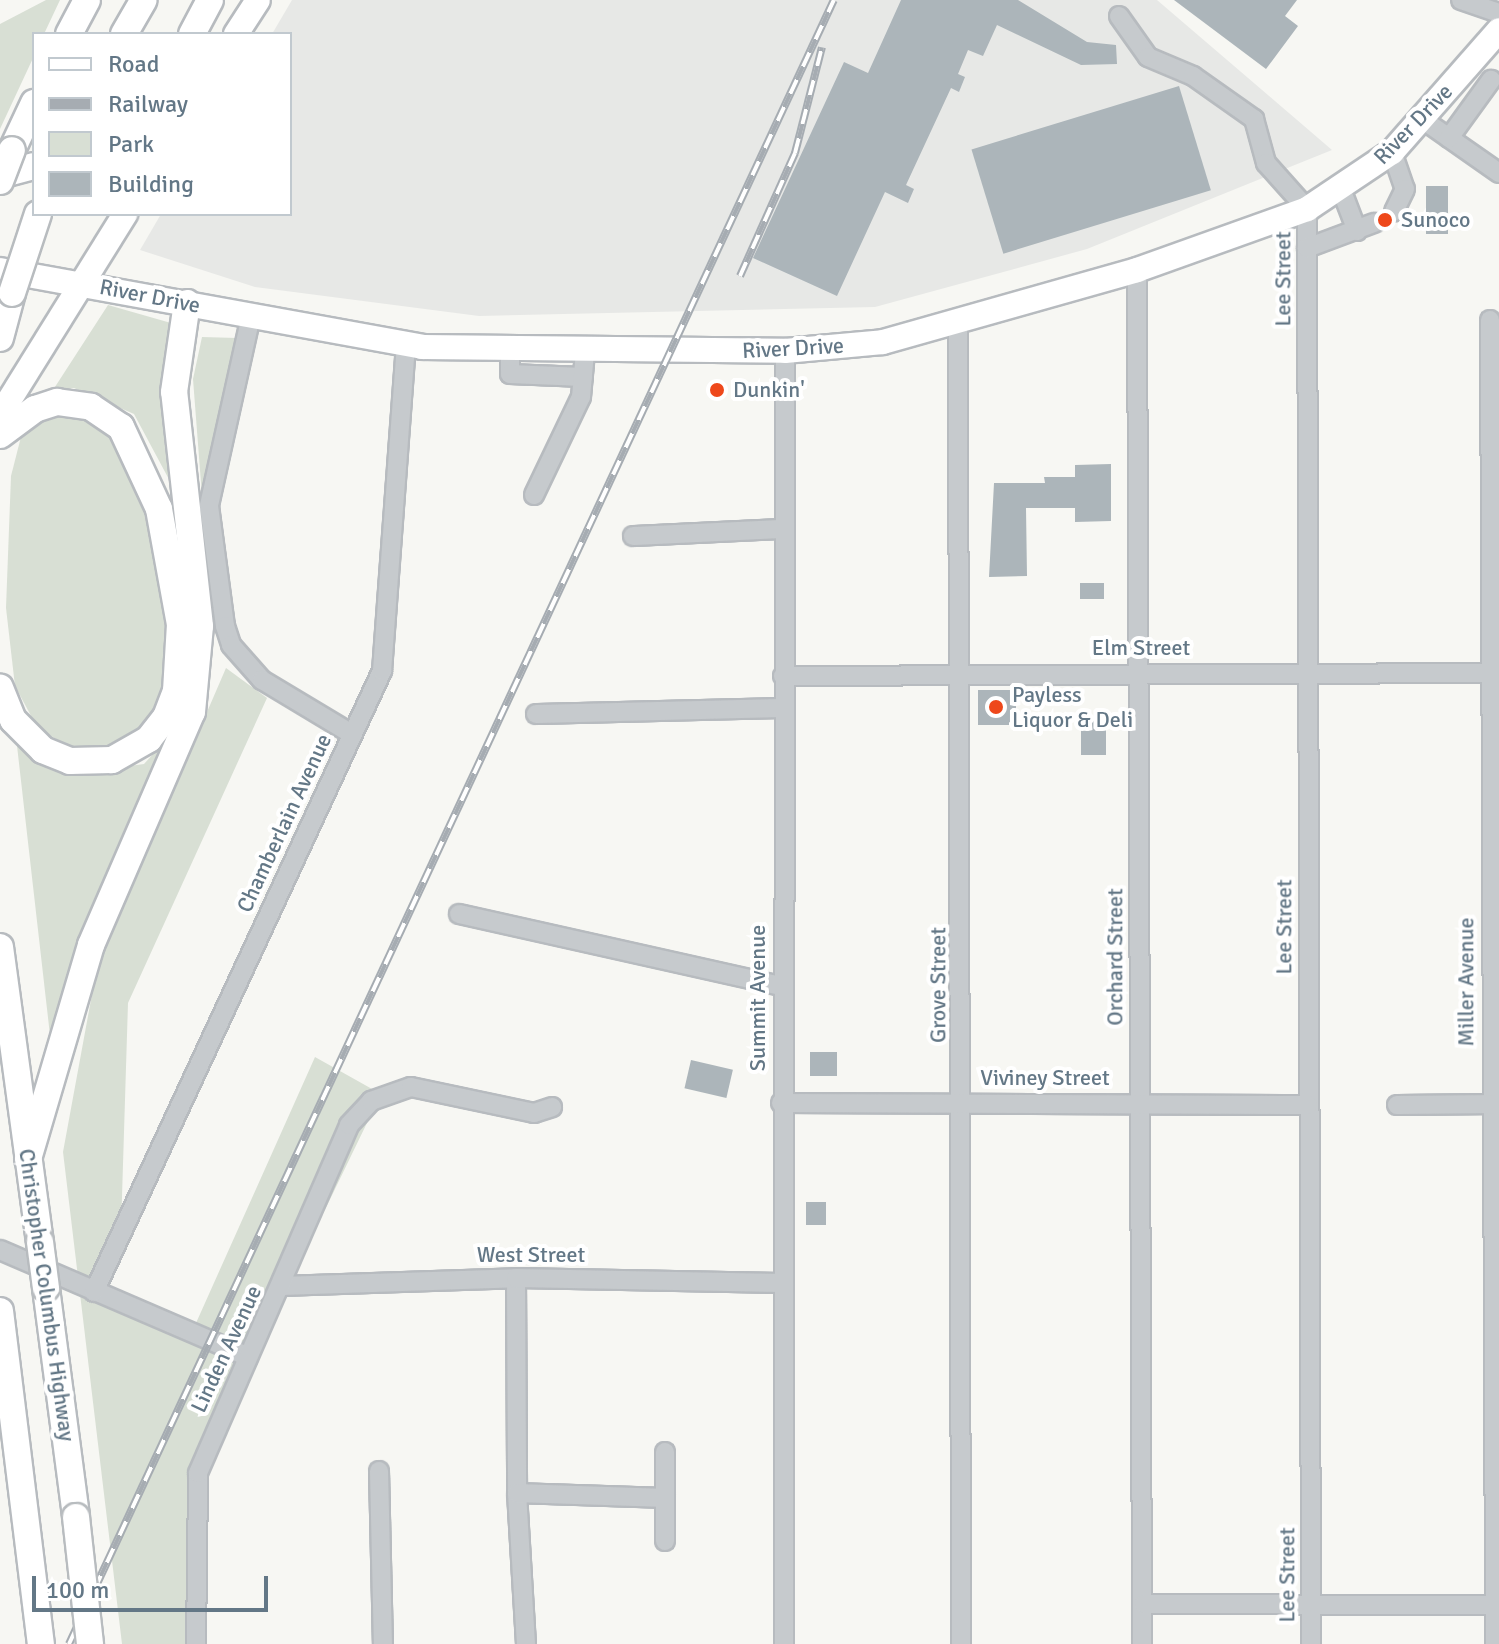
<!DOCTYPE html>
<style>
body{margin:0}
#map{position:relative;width:1499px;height:1644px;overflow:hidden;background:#f7f7f3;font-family:Signika,sans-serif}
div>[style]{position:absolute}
.built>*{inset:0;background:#e7e8e6}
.green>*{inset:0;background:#d8dfd4}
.building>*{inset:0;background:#acb5ba;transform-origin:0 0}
.roads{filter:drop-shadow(2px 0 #b7bbbf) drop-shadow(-2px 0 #b7bbbf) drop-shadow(0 2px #b7bbbf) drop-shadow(0 -2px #b7bbbf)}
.minor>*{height:18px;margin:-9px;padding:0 9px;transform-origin:9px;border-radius:9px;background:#c6cacd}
.major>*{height:24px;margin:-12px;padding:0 12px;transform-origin:12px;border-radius:12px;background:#fff}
.highway>*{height:26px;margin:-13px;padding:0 13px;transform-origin:13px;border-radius:13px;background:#fff}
.rail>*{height:8px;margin-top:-4px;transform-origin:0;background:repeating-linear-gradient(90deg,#fff 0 15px,#a6acb2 0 30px);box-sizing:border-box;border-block:2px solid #a6acb2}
.bridges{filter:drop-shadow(2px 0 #b8bcbf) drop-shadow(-2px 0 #b8bcbf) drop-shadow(0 2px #b8bcbf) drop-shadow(0 -2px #b8bcbf)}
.highway-bridge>*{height:26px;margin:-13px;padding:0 13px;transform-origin:13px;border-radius:13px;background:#fff}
.dots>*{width:22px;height:22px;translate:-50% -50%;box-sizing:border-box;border:4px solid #fff;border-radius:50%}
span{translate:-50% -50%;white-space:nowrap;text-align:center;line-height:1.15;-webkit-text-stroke:8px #fff;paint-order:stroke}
.street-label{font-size:22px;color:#637786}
.poi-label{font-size:22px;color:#637786}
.left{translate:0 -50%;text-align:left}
.legend{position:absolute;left:32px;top:32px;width:260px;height:184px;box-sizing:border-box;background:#fff;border:2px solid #c1c9cf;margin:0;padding:10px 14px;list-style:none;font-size:24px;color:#637786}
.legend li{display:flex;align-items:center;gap:16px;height:40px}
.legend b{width:40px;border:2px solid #c1c9cf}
.scale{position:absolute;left:32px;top:1576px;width:236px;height:36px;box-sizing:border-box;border:4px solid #637786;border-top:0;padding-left:10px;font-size:24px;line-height:28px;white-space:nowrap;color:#637786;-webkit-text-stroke:6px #fff;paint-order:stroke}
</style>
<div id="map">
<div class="built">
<i style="clip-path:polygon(292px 0,1157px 0,1332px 150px,1087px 249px,875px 307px,479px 316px,255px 287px,140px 250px,161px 214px,290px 214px,290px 34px,272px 34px)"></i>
</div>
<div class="green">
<i style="clip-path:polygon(46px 0,60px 0,44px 34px,34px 34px,34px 56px,0 129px,0 24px)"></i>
<i style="clip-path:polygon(108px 305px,171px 323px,165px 415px,172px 485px,134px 414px,74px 388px,53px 390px)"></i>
<i style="clip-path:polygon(202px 337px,237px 338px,202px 496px,193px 379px)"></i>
<i style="clip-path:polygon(52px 414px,90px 419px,123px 450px,155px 526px,170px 606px,172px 671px,158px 719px,124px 749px,78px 753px,37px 727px,15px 686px,6px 608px,11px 476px,23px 429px)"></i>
<i style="clip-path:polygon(226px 668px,267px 698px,128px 1003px,121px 1229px,96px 1292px,192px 1332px,315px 1057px,381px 1094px,198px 1472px,195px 1644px,122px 1644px,63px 1152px,97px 967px)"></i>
<i style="clip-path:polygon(183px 721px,51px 1044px,16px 737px,79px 773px,144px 764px)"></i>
</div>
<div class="building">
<i style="clip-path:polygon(901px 0,1018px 0,1087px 42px,1116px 45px,1117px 64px,1081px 65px,997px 25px,983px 56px,968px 50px,958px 74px,965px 77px,959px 92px,951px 88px,906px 185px,914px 189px,908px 203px,885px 192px,837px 296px,753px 258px,844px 62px,868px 73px)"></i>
<i style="clip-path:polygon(1174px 0,1297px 0,1285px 16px,1298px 26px,1266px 69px)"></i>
<i style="left:1179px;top:86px;width:109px;height:217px;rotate:73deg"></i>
<i style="left:1426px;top:186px;width:22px;height:48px"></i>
<i style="clip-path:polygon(1111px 464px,1111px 521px,1075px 522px,1075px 508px,1026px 508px,1027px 576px,989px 577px,994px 483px,1045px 483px,1044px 477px,1075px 477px,1075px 465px)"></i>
<i style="left:1080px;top:583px;width:24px;height:16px"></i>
<i style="left:978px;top:690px;width:38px;height:35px"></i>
<i style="left:1081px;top:719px;width:25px;height:36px"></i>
<i style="left:810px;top:1052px;width:27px;height:24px"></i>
<i style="left:691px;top:1060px;width:43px;height:29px;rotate:13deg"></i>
<i style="left:806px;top:1202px;width:20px;height:23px"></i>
</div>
<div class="roads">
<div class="minor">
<i style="left:1461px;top:0;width:40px;rotate:18.9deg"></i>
<i style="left:1119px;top:16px;width:50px;rotate:54.7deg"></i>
<i style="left:1148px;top:57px;width:49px;rotate:22.9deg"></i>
<i style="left:1193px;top:76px;width:75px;rotate:35.2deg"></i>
<i style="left:1254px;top:119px;width:46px;rotate:74.7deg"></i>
<i style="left:1266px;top:163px;width:62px;rotate:48.3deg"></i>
<i style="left:1307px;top:209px;width:1435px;rotate:89.84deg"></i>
<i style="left:1422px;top:119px;width:94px;rotate:35deg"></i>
<i style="left:1449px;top:138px;width:72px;rotate:-54.1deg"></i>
<i style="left:1392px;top:152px;width:39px;rotate:71deg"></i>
<i style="left:1405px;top:189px;width:25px;rotate:116deg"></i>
<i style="left:1341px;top:189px;width:45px;rotate:69.1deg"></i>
<i style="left:1307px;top:248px;width:72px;rotate:-20.5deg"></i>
<i style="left:1137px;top:270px;width:1374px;rotate:89.79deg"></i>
<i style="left:251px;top:316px;width:195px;rotate:102.5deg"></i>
<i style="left:209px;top:506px;width:121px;rotate:82.4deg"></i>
<i style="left:225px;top:626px;width:20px;rotate:72deg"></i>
<i style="left:231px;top:645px;width:47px;rotate:48.5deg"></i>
<i style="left:262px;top:680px;width:105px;rotate:31deg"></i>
<i style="left:1490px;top:320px;width:1324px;rotate:89.78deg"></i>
<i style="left:958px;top:326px;width:1318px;rotate:89.87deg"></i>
<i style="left:510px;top:351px;width:23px;rotate:90deg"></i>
<i style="left:510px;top:374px;width:73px;rotate:2.4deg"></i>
<i style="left:534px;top:495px;width:109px;rotate:-64.4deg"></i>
<i style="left:581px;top:397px;width:45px;rotate:-84.9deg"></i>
<i style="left:633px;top:536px;width:149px;rotate:-2.7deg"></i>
<i style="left:783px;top:676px;width:716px;rotate:-0.24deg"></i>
<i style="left:536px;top:714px;width:247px;rotate:-1.4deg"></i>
<i style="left:459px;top:914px;width:330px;rotate:12.6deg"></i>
<i style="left:781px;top:1103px;width:527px;rotate:0.22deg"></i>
<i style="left:1397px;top:1105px;width:102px;rotate:-0.6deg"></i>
<i style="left:0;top:1250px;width:270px;rotate:23.3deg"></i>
<i style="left:516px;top:1278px;width:215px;rotate:89.7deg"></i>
<i style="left:517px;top:1493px;width:151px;rotate:86.6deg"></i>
<i style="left:281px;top:1286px;width:235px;rotate:-1.9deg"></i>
<i style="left:516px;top:1278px;width:265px;rotate:1.1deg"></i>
<i style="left:94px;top:1292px;width:685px;rotate:-65.12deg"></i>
<i style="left:382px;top:671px;width:327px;rotate:-85.8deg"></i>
<i style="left:379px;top:1471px;width:173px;rotate:88.7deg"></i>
<i style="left:517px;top:1493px;width:148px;rotate:1.9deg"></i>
<i style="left:665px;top:1541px;width:89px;rotate:-90deg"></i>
<i style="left:1144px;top:1604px;width:355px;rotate:0.2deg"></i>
<i style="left:196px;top:1644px;width:171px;rotate:-89.3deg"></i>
<i style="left:198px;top:1473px;width:379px;rotate:-66.5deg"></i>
<i style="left:349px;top:1125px;width:33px;rotate:-47deg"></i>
<i style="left:371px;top:1101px;width:42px;rotate:-19.3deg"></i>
<i style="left:411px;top:1087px;width:126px;rotate:11.9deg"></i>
<i style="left:534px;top:1113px;width:19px;rotate:-18deg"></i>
<i style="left:784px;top:1644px;width:1293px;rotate:-89.96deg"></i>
</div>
<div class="major">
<i style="left:236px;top:34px;width:40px;rotate:-57.1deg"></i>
<i style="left:0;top:270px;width:429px;rotate:10.3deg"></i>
<i style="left:422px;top:347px;width:363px;rotate:0.6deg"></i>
<i style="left:785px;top:351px;width:98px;rotate:-5.2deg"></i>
<i style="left:883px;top:342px;width:264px;rotate:-15.8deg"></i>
<i style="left:1137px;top:270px;width:181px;rotate:-19.7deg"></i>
<i style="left:1307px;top:209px;width:102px;rotate:-33.8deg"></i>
<i style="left:1392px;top:152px;width:162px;rotate:-48.7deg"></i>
<i style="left:0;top:415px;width:237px;rotate:-58.1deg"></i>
</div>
<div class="highway">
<i style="left:69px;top:34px;width:38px;rotate:-62deg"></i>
<i style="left:124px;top:34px;width:39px;rotate:-60deg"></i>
<i style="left:192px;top:34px;width:38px;rotate:-62deg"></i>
<i style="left:12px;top:150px;width:52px;rotate:-64.9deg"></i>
<i style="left:0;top:175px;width:35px;rotate:-15deg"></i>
<i style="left:0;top:338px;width:47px;rotate:-75.1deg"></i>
<i style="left:0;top:435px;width:44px;rotate:-36.6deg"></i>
<i style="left:35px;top:409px;width:23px;rotate:-18deg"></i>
<i style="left:57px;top:402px;width:34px;rotate:8deg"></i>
<i style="left:91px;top:407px;width:36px;rotate:34deg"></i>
<i style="left:121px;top:427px;width:90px;rotate:65.1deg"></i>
<i style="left:159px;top:509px;width:117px;rotate:79.7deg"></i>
<i style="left:180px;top:624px;width:67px;rotate:93.4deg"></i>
<i style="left:176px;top:691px;width:28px;rotate:111deg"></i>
<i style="left:166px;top:717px;width:28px;rotate:128deg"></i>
<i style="left:149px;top:739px;width:43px;rotate:150.4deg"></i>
<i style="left:112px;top:760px;width:42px;rotate:178.6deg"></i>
<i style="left:70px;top:761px;width:29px;rotate:-158deg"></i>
<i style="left:43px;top:750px;width:42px;rotate:-135deg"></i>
<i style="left:13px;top:720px;width:35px;rotate:-112deg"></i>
<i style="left:0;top:947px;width:298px;rotate:82.3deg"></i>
<i style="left:28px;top:1159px;width:223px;rotate:-73.6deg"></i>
<i style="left:91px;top:945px;width:254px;rotate:-66.6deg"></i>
<i style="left:192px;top:712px;width:86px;rotate:-84.7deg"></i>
<i style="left:200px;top:626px;width:235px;rotate:-96.3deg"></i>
<i style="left:174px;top:392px;width:90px;rotate:-81.7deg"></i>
<i style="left:46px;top:1288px;width:231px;rotate:82.5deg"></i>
<i style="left:0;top:1311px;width:336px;rotate:83deg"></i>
</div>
</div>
<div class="rail">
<i style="left:740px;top:276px;width:135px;rotate:-65.9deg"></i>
<i style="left:795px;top:153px;width:109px;rotate:-75.7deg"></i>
<i style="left:69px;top:1644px;width:1813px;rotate:-65.05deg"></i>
</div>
<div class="bridges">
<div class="highway-bridge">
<i style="left:0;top:181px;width:33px;rotate:-69deg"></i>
<i style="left:12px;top:293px;width:83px;rotate:-71.8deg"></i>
<i style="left:40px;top:1242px;width:46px;rotate:82.6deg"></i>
<i style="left:76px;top:1517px;width:128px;rotate:83.7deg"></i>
</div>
</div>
<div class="dots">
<i style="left:1385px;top:220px;background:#ee481b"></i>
<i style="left:717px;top:390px;background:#ee481b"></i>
<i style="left:996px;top:707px;background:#ee481b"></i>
</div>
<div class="street-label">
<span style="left:1413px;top:124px;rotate:-46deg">River Drive</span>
<span style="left:1283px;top:279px;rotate:-90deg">Lee Street</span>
<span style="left:150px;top:296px;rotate:11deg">River Drive</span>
<span style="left:793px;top:348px;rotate:-3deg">River Drive</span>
<span style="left:1141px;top:648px">Elm Street</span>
<span style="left:284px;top:823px;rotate:-65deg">Chamberlain Avenue</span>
<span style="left:1284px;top:927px;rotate:-90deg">Lee Street</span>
<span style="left:1115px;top:957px;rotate:-90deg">Orchard Street</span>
<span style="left:1466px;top:982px;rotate:-90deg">Miller Avenue</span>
<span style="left:938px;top:985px;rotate:-90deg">Grove Street</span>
<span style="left:758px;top:998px;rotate:-90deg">Summit Avenue</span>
<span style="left:1045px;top:1078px">Viviney Street</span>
<span style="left:531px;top:1255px">West Street</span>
<span style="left:47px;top:1295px;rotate:82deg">Christopher Columbus Highway</span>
<span style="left:226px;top:1349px;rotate:-65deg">Linden Avenue</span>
<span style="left:1287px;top:1575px;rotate:-90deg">Lee Street</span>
</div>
<div class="poi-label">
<span class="left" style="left:1401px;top:220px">Sunoco</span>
<span class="left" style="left:733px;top:390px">Dunkin'</span>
<span class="left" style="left:1012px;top:707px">Payless<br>Liquor &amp; Deli</span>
</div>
<ul class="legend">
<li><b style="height:10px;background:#fff"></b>Road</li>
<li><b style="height:10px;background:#a6acb2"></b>Railway</li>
<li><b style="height:22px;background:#d8dfd4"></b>Park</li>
<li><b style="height:22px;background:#acb5ba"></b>Building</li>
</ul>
<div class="scale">100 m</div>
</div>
